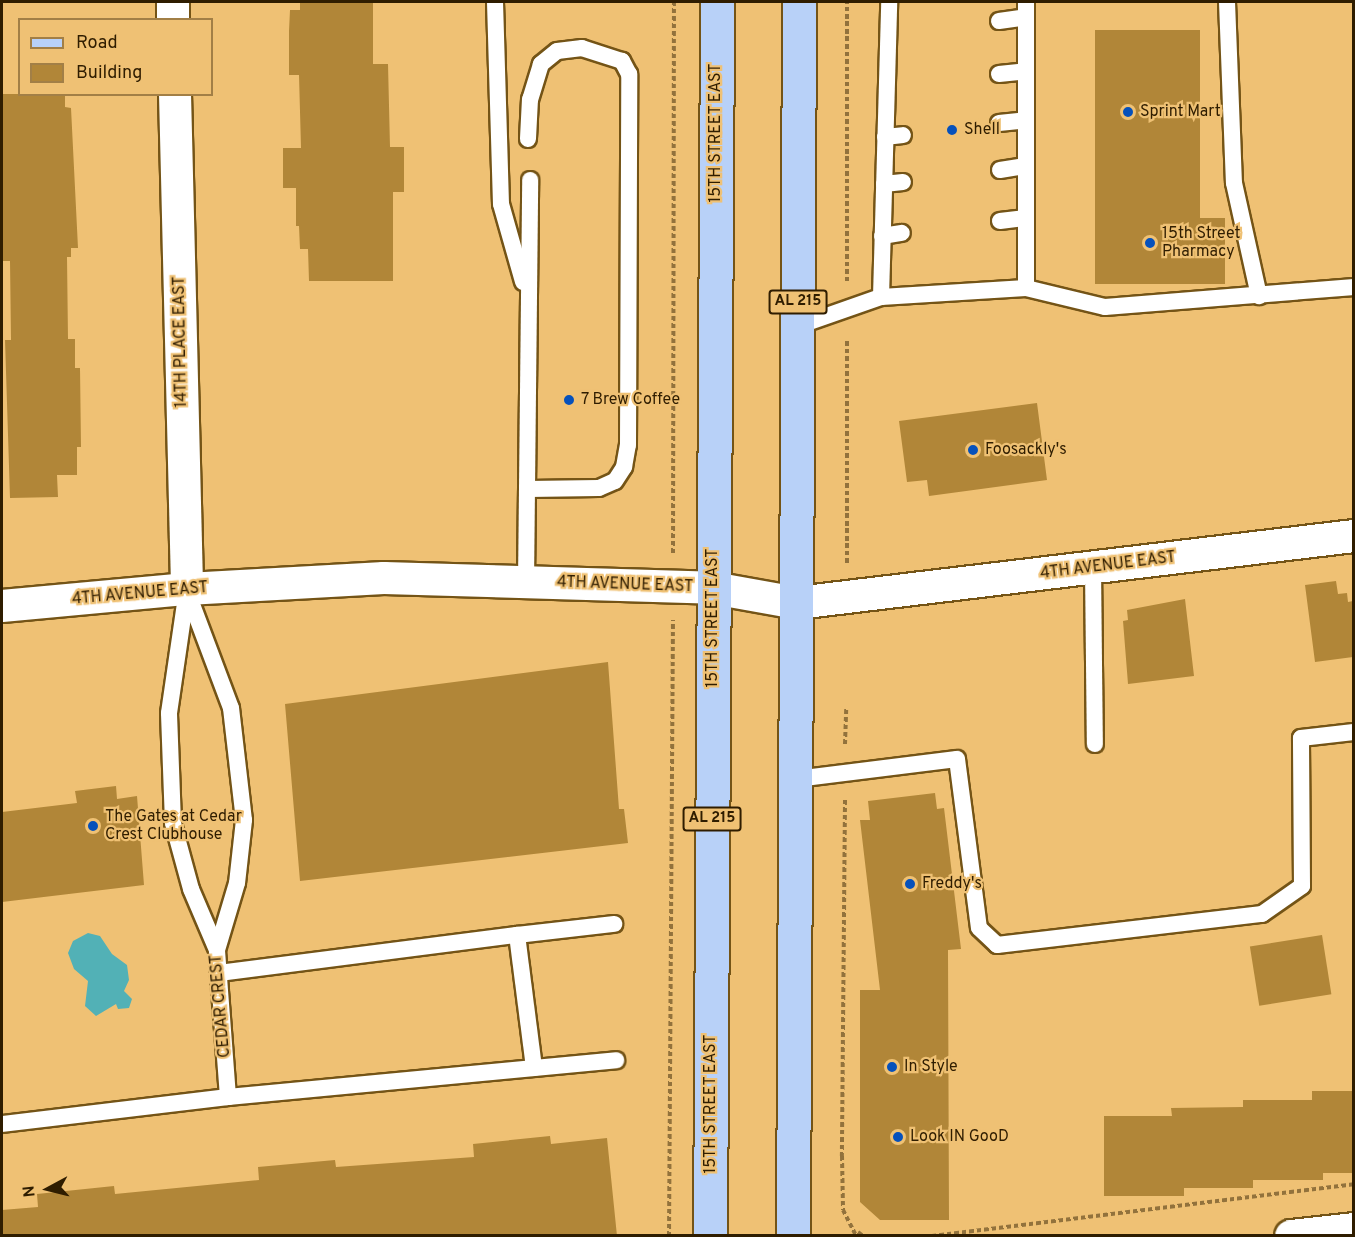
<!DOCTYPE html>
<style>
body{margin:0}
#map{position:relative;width:1355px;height:1237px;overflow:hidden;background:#efc174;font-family:Overpass,sans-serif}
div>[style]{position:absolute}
.water>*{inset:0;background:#52b1b6}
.building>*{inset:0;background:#b18638;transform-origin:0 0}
.path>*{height:4px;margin-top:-2px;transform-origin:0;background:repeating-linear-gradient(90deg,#92723c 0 4.5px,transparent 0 7.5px)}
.roads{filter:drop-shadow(2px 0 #745416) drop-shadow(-2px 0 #745416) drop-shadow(0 2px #745416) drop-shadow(0 -2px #745416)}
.lane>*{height:16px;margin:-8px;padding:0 8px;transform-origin:8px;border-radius:8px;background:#fff}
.street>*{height:32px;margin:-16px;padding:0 16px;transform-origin:16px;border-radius:16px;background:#fff}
.secondary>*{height:33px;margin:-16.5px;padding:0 16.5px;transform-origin:16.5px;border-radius:16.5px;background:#fff}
.primary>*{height:33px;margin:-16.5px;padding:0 16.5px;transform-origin:16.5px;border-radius:16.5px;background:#b8d1f8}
.dots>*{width:16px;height:16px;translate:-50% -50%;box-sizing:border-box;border:3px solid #efc174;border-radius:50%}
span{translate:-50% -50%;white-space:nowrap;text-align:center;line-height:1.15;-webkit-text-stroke:4.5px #efc174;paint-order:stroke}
.shield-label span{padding:2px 4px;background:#efc174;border:2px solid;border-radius:4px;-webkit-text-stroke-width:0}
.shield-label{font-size:15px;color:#2f1d00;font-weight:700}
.poi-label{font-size:16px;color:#2f1d00}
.left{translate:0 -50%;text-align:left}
.street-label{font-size:16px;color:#2f1d00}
.frame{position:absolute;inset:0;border:3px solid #2f1d00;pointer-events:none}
.legend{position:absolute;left:18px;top:18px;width:195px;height:78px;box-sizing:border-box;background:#efc174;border:2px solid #a27f46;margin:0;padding:8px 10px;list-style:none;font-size:18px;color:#2f1d00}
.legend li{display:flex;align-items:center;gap:12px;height:30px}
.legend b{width:30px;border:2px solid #a27f46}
.north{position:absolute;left:18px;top:1159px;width:60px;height:60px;-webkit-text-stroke:4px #efc174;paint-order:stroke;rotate:263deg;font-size:16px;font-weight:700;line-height:24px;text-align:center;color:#2f1d00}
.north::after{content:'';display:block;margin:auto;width:21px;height:27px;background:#2f1d00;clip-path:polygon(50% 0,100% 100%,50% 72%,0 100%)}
</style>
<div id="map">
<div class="water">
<i style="clip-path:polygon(88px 933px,100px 936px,112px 954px,127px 965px,129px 980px,124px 991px,132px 999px,129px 1008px,118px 1009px,116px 1004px,96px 1016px,85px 1006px,88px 981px,74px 969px,68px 953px,73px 941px)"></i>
</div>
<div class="building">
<i style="clip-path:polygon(300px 2px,373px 2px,373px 64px,388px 64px,390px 147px,404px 147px,404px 192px,393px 192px,393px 281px,309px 281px,308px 249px,300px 249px,299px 226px,296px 226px,296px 188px,283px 188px,283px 148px,301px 148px,299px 75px,289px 75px,289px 31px,290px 10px,300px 10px)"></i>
<i style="clip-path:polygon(1095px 30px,1200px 30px,1200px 218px,1225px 218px,1225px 284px,1095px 284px)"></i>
<i style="clip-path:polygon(2px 94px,65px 94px,65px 107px,71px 108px,78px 248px,71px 248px,71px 257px,67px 257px,68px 339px,75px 339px,75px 368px,80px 368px,81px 447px,77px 447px,77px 475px,57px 475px,58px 497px,10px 498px,5px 340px,11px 340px,10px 261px,2px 261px)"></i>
<i style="clip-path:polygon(1037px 403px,1047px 480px,929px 496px,927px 480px,907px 482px,899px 421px)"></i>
<i style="clip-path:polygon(1336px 581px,1338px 594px,1347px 593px,1348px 602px,1353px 601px,1353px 657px,1315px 662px,1305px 585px)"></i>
<i style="clip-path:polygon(1185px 599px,1194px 676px,1128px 684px,1123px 621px,1128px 620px,1127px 610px)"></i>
<i style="clip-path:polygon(608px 662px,619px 809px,624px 809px,628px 843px,300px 881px,285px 704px)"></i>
<i style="clip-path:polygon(116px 786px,117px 799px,137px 796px,144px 885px,2px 902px,2px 812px,77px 803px,75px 791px)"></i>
<i style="clip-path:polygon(935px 793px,937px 809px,944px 808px,961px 949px,948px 950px,949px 1220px,880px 1220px,860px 1202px,860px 990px,880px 990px,860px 820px,870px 820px,868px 801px)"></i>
<i style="left:1322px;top:935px;width:60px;height:73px;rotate:81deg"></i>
<i style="clip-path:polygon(1312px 1091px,1353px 1091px,1353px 1173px,1323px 1173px,1323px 1180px,1253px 1180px,1253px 1188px,1184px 1188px,1184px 1196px,1104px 1196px,1104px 1116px,1172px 1116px,1171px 1108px,1243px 1107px,1243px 1100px,1312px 1100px)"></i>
<i style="clip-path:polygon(550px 1136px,551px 1144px,607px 1138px,617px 1236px,2px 1236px,2px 1210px,38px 1207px,37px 1194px,114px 1186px,115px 1194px,259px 1180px,258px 1167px,335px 1160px,336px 1167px,474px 1157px,473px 1144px)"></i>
</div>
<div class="path">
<i style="left:847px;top:281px;width:279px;rotate:-90deg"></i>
<i style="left:673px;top:553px;width:551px;rotate:-89.9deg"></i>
<i style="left:847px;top:563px;width:224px;rotate:-90deg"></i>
<i style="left:845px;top:744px;width:36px;rotate:-88deg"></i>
<i style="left:845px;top:800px;width:356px;rotate:90.5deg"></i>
<i style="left:842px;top:1156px;width:54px;rotate:88.9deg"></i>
<i style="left:843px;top:1210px;width:29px;rotate:63deg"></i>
<i style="left:858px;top:1232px;width:6px;rotate:39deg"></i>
<i style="left:669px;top:1236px;width:616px;rotate:-89.63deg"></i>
<i style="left:932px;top:1236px;width:425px;rotate:-7deg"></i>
</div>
<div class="roads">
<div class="lane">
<i style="left:495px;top:2px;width:202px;rotate:88.3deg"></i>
<i style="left:501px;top:204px;width:81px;rotate:74.2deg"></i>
<i style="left:1026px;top:2px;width:286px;rotate:90deg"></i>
<i style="left:1227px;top:2px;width:181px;rotate:87.8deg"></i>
<i style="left:1234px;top:183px;width:116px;rotate:77.5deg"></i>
<i style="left:999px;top:21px;width:27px;rotate:-8deg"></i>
<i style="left:999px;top:74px;width:27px;rotate:-6deg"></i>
<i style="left:999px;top:123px;width:27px;rotate:-6deg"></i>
<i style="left:885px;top:137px;width:18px;rotate:-6deg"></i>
<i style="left:1000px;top:170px;width:26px;rotate:-9deg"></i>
<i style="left:884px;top:184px;width:19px;rotate:-6deg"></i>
<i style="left:1000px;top:221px;width:26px;rotate:-7deg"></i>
<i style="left:882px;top:236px;width:20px;rotate:-9deg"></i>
<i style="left:881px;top:297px;width:295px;rotate:-88.4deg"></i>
<i style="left:798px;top:326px;width:88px;rotate:-19.3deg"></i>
<i style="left:881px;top:297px;width:145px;rotate:-3.6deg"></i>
<i style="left:1026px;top:288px;width:81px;rotate:13.5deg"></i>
<i style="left:1105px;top:307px;width:250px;rotate:-4.6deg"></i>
<i style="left:528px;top:489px;width:71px;rotate:-0.8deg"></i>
<i style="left:599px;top:488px;width:17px;rotate:-24deg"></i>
<i style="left:615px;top:481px;width:17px;rotate:-57deg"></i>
<i style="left:624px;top:467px;width:22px;rotate:-80deg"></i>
<i style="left:628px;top:445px;width:371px;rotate:-89.8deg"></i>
<i style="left:629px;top:74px;width:15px;rotate:-118deg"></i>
<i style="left:622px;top:61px;width:42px;rotate:-162deg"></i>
<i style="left:582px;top:48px;width:25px;rotate:173deg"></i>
<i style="left:557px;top:51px;width:21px;rotate:141deg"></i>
<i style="left:541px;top:64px;width:37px;rotate:107deg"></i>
<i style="left:530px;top:99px;width:40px;rotate:92.9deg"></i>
<i style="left:1093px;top:567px;width:177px;rotate:89.4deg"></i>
<i style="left:526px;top:583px;width:403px;rotate:-89.4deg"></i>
<i style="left:187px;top:591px;width:125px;rotate:69.4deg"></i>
<i style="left:231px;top:708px;width:113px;rotate:83.4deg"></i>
<i style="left:244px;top:820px;width:63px;rotate:96.3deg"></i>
<i style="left:237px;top:883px;width:70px;rotate:106.6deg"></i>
<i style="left:796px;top:779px;width:162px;rotate:-7.1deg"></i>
<i style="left:957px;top:759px;width:170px;rotate:82.6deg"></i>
<i style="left:979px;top:928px;width:25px;rotate:43deg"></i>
<i style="left:997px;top:945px;width:267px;rotate:-6.7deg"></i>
<i style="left:1262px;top:914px;width:49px;rotate:-35deg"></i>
<i style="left:1302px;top:886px;width:148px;rotate:-90.4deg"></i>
<i style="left:1301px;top:738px;width:53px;rotate:-6.5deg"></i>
<i style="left:517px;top:935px;width:98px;rotate:-6.5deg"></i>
<i style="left:219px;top:973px;width:300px;rotate:-7.3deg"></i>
<i style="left:517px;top:935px;width:134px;rotate:82.7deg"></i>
<i style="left:228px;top:1097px;width:390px;rotate:-5.4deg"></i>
<i style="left:2px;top:1124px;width:228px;rotate:-6.8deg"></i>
<i style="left:228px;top:1097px;width:147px;rotate:-94.3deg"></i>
<i style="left:217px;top:950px;width:66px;rotate:-113.1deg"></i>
<i style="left:191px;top:889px;width:68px;rotate:-105.3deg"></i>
<i style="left:173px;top:823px;width:110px;rotate:-92.1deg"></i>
<i style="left:169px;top:713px;width:125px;rotate:-81.7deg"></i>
</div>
<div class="street">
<i style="left:173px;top:2px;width:18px;rotate:90deg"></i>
<i style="left:175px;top:94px;width:495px;rotate:88.6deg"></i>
<i style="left:2px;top:606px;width:186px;rotate:-5.3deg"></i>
<i style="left:187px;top:589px;width:197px;rotate:-3.2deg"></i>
<i style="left:384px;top:578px;width:329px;rotate:1.7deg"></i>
<i style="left:713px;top:588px;width:85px;rotate:10.1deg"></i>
<i style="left:797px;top:603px;width:561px;rotate:-6.86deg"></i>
</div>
<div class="secondary">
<i style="left:1291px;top:1236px;width:63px;rotate:-6.3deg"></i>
</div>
<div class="primary">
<i style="left:710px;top:1236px;width:1234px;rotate:-89.67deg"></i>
<i style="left:793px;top:1236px;width:1234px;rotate:-89.72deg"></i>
</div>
</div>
<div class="dots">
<i style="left:1128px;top:112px;background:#0651bb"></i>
<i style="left:952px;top:130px;background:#0651bb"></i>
<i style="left:1150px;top:243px;background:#0651bb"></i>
<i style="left:569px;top:400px;background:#0651bb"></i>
<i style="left:973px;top:450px;background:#0651bb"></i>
<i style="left:93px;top:826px;background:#0651bb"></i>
<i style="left:910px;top:884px;background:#0651bb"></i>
<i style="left:892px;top:1067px;background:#0651bb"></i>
<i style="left:898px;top:1137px;background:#0651bb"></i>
</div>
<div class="shield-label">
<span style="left:798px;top:302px">AL 215</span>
<span style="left:712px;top:819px">AL 215</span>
</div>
<div class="poi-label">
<span class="left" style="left:1140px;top:112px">Sprint Mart</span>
<span class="left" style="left:964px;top:130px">Shell</span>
<span class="left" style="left:1162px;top:243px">15th Street<br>Pharmacy</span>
<span class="left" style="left:581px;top:400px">7 Brew Coffee</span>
<span class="left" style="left:985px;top:450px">Foosackly's</span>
<span class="left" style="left:105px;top:826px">The Gates at Cedar<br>Crest Clubhouse</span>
<span class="left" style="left:922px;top:884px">Freddy's</span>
<span class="left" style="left:904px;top:1067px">In Style</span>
<span class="left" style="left:910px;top:1137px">Look IN GooD</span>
</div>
<div class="street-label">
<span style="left:716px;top:133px;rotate:-90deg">15TH STREET EAST</span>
<span style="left:181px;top:342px;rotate:-91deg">14TH PLACE EAST</span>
<span style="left:1108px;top:566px;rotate:-7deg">4TH AVENUE EAST</span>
<span style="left:625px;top:585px;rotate:2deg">4TH AVENUE EAST</span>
<span style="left:140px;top:594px;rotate:-5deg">4TH AVENUE EAST</span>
<span style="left:713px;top:618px;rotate:-90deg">15TH STREET EAST</span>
<span style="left:221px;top:1006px;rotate:-95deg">CEDAR CREST</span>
<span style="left:711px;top:1104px;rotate:-90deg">15TH STREET EAST</span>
</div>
<div class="frame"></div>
<ul class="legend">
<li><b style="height:8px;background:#b8d1f8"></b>Road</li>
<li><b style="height:16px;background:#b18638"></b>Building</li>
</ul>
<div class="north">N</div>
</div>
